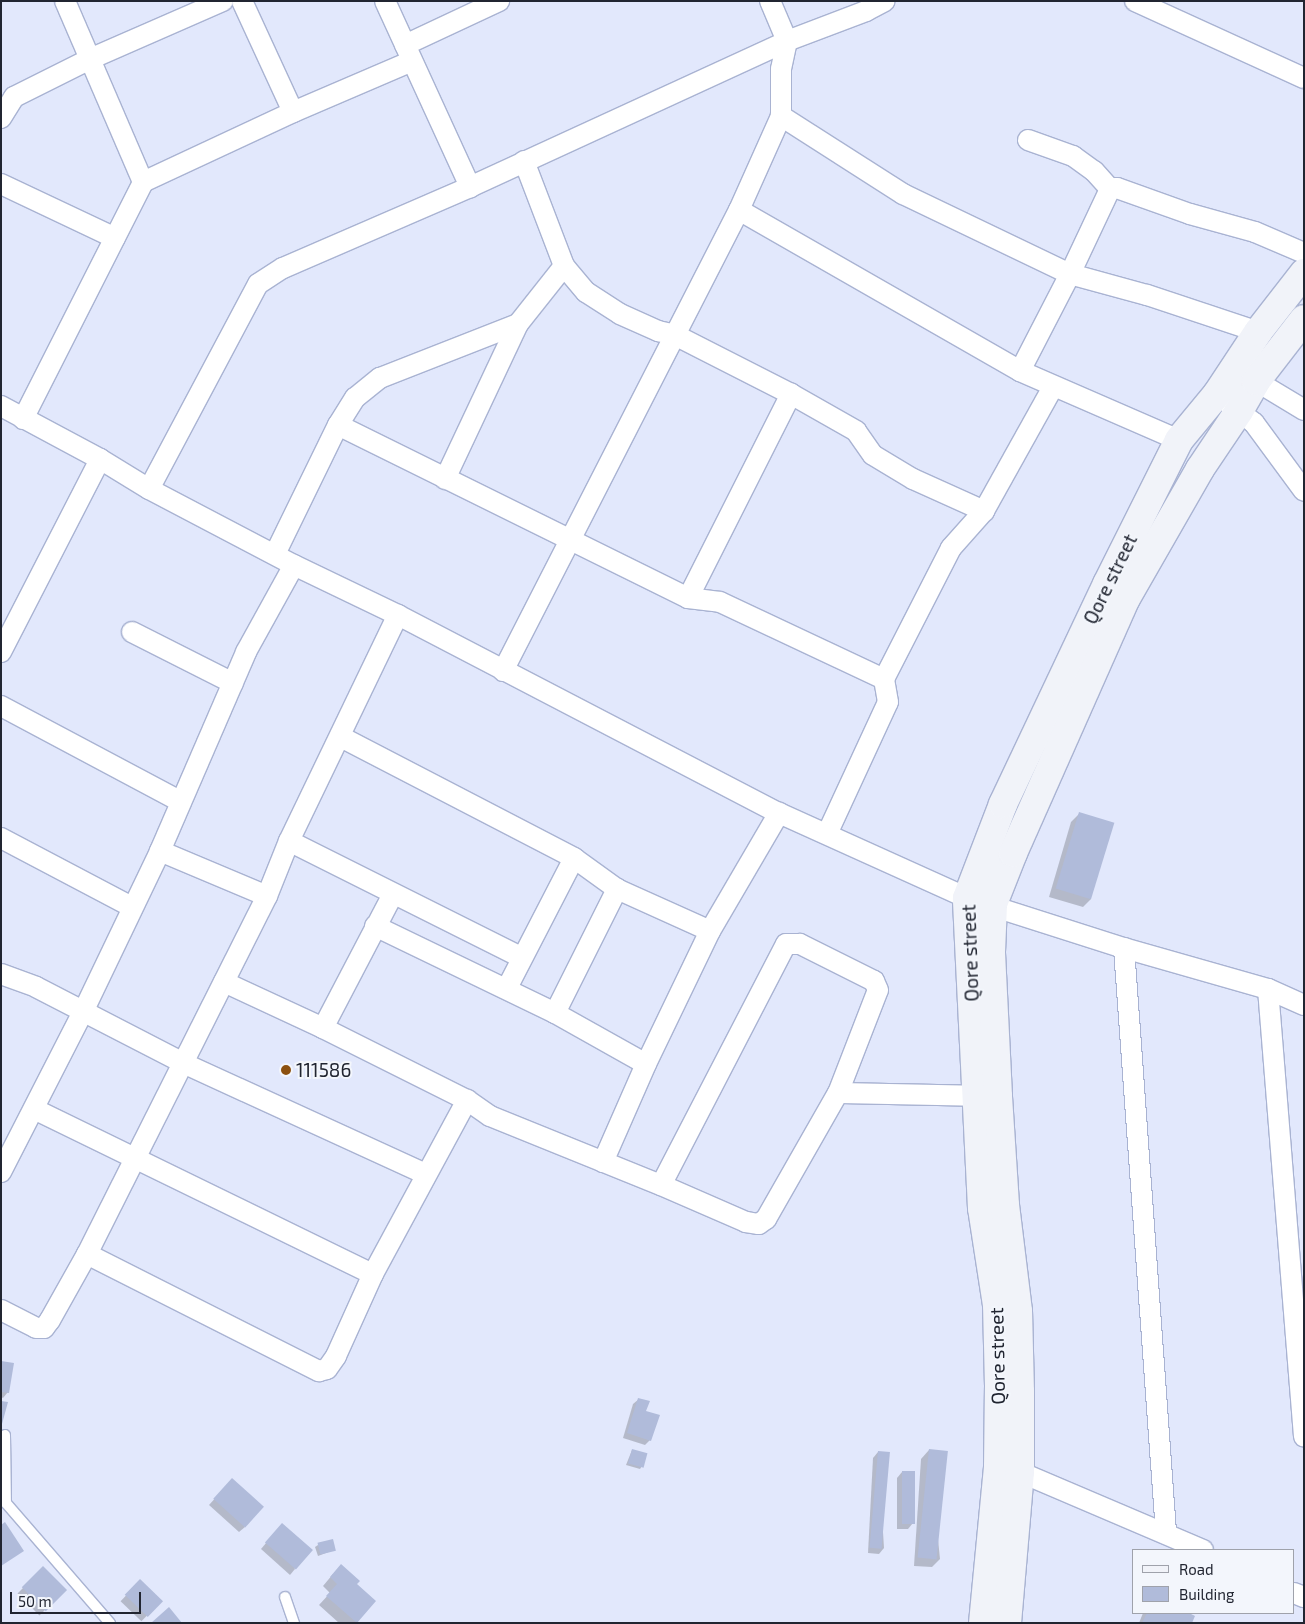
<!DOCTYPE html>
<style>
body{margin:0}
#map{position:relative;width:1305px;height:1624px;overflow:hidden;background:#e2e8fc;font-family:"Exo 2",sans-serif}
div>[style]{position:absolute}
.shadow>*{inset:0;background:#0003;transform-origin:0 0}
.building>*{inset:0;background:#b0bbda;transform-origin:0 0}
.roads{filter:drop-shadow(1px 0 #a9b3d2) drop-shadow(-1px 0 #a9b3d2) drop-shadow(0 1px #a9b3d2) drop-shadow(0 -1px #a9b3d2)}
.lane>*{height:10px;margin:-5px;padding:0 5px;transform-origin:5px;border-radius:5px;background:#fff}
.street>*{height:20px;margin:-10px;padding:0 10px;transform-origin:10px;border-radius:10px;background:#fff}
.secondary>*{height:28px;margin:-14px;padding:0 14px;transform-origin:14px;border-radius:14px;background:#f1f3f9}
.dots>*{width:14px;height:14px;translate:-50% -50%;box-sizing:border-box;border:2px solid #f3f6fc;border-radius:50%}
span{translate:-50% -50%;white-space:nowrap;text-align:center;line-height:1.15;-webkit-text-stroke:4px #f3f6fc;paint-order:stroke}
.street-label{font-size:19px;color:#212531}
.poi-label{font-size:19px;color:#212531}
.left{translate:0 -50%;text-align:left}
.frame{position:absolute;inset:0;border:2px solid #212531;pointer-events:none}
.legend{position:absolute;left:1132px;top:1549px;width:162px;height:65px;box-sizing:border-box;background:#f3f6fc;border:1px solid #9fa2ab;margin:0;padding:6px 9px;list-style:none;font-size:15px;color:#212531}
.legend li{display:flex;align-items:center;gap:10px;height:25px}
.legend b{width:25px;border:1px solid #9fa2ab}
.scale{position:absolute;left:10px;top:1592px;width:131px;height:22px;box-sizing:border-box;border:2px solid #212531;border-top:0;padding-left:6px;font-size:15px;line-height:18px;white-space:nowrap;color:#212531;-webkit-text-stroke:4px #f3f6fc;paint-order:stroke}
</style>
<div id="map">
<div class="shadow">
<i style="clip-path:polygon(1079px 814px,1091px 899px,1083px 907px,1049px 897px,1071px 822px)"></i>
<i style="clip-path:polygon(1px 1362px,8px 1392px,3px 1398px,1px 1397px)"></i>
<i style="clip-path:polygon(639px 1399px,645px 1411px,650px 1440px,645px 1445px,623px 1438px,633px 1404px)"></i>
<i style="clip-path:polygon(632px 1450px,642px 1466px,640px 1469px,626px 1465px)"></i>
<i style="clip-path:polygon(929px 1450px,940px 1559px,932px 1567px,914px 1566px,921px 1459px)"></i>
<i style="clip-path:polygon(878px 1452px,884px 1548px,879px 1554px,868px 1553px,873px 1458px)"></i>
<i style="clip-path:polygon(902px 1472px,913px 1523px,908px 1529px,897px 1529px,897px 1478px)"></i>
<i style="clip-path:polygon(227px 1485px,245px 1527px,239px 1532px,209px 1505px)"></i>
<i style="clip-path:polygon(277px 1530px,295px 1569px,290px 1575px,261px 1549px)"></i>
<i style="clip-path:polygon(318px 1545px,334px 1550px,318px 1556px,315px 1547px)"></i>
<i style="left:43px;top:1568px;width:31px;height:36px;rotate:45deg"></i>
<i style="clip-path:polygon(333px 1574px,356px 1584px,374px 1601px,355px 1623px,339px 1623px,319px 1605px,330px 1593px,323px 1586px)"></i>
<i style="left:140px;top:1581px;width:29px;height:28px;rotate:44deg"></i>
<i style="clip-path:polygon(1143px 1613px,1186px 1613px,1194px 1616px,1191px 1623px,1139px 1623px)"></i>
</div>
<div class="building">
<i style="left:1079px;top:812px;width:37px;height:80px;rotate:17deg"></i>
<i style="clip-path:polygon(1px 1361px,14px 1363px,9px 1393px,1px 1392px)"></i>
<i style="clip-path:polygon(638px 1398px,650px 1401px,646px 1411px,660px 1415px,651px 1441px,627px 1433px)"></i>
<i style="clip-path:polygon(1px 1401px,8px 1402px,2px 1424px,1px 1424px)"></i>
<i style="left:632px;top:1449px;width:16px;height:15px;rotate:15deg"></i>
<i style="left:929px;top:1449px;width:19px;height:109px;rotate:6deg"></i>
<i style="left:878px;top:1451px;width:12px;height:97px;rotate:5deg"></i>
<i style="left:902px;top:1471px;width:13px;height:53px"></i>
<i style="left:232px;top:1478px;width:43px;height:28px;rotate:42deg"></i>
<i style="clip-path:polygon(5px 1522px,24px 1551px,1px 1566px,1px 1525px)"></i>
<i style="left:282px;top:1523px;width:41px;height:26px;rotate:41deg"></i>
<i style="left:333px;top:1539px;width:12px;height:16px;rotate:76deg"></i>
<i style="clip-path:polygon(341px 1564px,360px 1581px,357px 1584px,376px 1601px,357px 1623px,326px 1596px,337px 1584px,330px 1577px)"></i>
<i style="left:43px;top:1566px;width:34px;height:30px;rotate:45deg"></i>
<i style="left:140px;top:1579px;width:32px;height:22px;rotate:44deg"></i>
<i style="clip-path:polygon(169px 1607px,182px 1623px,151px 1623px)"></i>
<i style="clip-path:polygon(1147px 1613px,1189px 1613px,1195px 1616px,1192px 1623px,1142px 1623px)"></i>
</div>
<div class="roads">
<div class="lane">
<i style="left:5px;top:1435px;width:68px;rotate:89.2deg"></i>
<i style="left:6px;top:1503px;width:159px;rotate:49.1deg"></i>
<i style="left:285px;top:1597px;width:28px;rotate:71deg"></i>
</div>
<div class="street">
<i style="left:65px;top:1px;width:197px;rotate:66.7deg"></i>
<i style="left:242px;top:1px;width:122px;rotate:65.3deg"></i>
<i style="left:385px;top:1px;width:205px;rotate:65.4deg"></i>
<i style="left:1135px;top:1px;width:186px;rotate:24.5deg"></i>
<i style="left:405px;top:45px;width:104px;rotate:-25.1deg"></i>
<i style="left:781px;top:116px;width:145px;rotate:32.6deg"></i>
<i style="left:903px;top:194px;width:185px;rotate:25.6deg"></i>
<i style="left:1070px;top:274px;width:80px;rotate:15.3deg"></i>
<i style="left:1147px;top:295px;width:117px;rotate:18.4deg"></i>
<i style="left:1px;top:118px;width:25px;rotate:-58deg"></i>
<i style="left:14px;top:97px;width:85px;rotate:-26.6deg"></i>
<i style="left:90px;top:59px;width:145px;rotate:-23.6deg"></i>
<i style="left:1028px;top:140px;width:48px;rotate:19.6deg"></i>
<i style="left:1073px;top:156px;width:26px;rotate:36deg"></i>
<i style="left:1094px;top:171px;width:24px;rotate:48deg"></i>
<i style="left:1110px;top:189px;width:7px;rotate:-8deg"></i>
<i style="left:1117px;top:188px;width:77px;rotate:19.6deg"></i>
<i style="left:1190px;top:214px;width:67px;rotate:15.5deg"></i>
<i style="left:1255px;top:232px;width:53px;rotate:23.2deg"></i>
<i style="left:524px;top:161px;width:112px;rotate:69.1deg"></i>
<i style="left:564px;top:266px;width:34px;rotate:50deg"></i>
<i style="left:586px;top:292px;width:40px;rotate:32.9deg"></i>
<i style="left:620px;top:314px;width:42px;rotate:24.1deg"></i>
<i style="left:658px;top:331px;width:17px;rotate:13deg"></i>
<i style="left:675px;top:335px;width:130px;rotate:27deg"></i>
<i style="left:791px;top:394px;width:75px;rotate:29.6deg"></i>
<i style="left:856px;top:431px;width:29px;rotate:55deg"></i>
<i style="left:873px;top:455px;width:47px;rotate:31deg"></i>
<i style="left:913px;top:479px;width:78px;rotate:24.3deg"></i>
<i style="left:1px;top:184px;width:126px;rotate:25.3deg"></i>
<i style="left:739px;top:210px;width:324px;rotate:29.8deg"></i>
<i style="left:1020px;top:371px;width:173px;rotate:23.5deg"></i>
<i style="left:1020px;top:371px;width:109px;rotate:-62.7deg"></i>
<i style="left:1070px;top:274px;width:94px;rotate:-64.8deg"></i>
<i style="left:1256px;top:381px;width:56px;rotate:31.1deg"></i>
<i style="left:1229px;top:404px;width:31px;rotate:37deg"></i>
<i style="left:1254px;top:423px;width:84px;rotate:53.7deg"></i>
<i style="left:1px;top:406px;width:112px;rotate:28.2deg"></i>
<i style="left:100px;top:459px;width:57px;rotate:31.5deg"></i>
<i style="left:149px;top:489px;width:164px;rotate:27.7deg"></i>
<i style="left:294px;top:565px;width:115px;rotate:25.7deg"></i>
<i style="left:398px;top:615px;width:429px;rotate:27.5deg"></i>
<i style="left:779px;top:813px;width:206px;rotate:24.3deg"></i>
<i style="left:967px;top:898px;width:165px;rotate:17.7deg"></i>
<i style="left:1124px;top:948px;width:150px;rotate:15.9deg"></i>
<i style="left:1268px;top:989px;width:39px;rotate:24deg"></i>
<i style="left:23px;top:419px;width:266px;rotate:-63.1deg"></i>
<i style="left:143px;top:182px;width:166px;rotate:-25deg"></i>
<i style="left:293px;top:112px;width:129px;rotate:-23.2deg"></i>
<i style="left:338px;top:425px;width:390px;rotate:26.3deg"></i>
<i style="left:688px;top:598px;width:32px;rotate:7deg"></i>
<i style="left:720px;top:602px;width:181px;rotate:25.2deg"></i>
<i style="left:445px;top:479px;width:171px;rotate:-64.8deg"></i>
<i style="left:518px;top:324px;width:74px;rotate:-51.6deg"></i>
<i style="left:149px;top:489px;width:232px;rotate:-62deg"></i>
<i style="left:258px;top:284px;width:30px;rotate:-33deg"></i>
<i style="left:283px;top:268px;width:204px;rotate:-23.4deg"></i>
<i style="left:470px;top:187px;width:349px;rotate:-24.7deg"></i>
<i style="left:787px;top:41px;width:85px;rotate:-20.8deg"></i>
<i style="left:866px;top:11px;width:21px;rotate:-28deg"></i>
<i style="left:275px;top:554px;width:144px;rotate:-64deg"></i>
<i style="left:338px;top:425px;width:32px;rotate:-58deg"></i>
<i style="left:355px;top:398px;width:32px;rotate:-39deg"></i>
<i style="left:380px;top:378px;width:148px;rotate:-21.4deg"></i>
<i style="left:688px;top:598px;width:229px;rotate:-63.2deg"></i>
<i style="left:132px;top:632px;width:113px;rotate:26.8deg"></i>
<i style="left:1px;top:652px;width:217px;rotate:-62.8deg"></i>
<i style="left:503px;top:671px;width:518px;rotate:-62.89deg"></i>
<i style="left:739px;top:210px;width:103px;rotate:-65.9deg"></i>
<i style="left:781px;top:116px;width:47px;rotate:-90deg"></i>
<i style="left:781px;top:69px;width:29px;rotate:-78deg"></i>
<i style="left:787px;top:41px;width:43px;rotate:-113deg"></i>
<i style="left:1px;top:706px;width:203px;rotate:28deg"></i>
<i style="left:341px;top:737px;width:263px;rotate:27.4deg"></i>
<i style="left:574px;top:858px;width:53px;rotate:35.8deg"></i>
<i style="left:617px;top:889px;width:102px;rotate:24.3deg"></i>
<i style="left:827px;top:834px;width:145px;rotate:-65.2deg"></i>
<i style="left:888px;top:702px;width:23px;rotate:-100deg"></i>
<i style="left:884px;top:679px;width:147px;rotate:-62.9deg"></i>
<i style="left:951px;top:548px;width:50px;rotate:-48.3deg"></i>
<i style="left:984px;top:511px;width:142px;rotate:-60.9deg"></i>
<i style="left:1px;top:838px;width:148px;rotate:27.8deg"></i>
<i style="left:289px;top:841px;width:259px;rotate:26.6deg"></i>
<i style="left:160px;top:851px;width:116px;rotate:22.8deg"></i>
<i style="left:375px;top:926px;width:200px;rotate:25.8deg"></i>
<i style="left:555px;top:1013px;width:104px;rotate:29.3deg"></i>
<i style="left:1124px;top:948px;width:587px;rotate:85.89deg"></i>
<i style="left:1px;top:974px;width:37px;rotate:20deg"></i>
<i style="left:36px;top:987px;width:165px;rotate:27.3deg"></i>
<i style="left:183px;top:1063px;width:267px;rotate:24.6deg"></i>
<i style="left:224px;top:982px;width:109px;rotate:24.9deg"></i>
<i style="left:323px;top:1028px;width:161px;rotate:26.6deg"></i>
<i style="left:467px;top:1100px;width:28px;rotate:35deg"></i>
<i style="left:490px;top:1116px;width:184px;rotate:22deg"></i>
<i style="left:661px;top:1185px;width:93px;rotate:23.5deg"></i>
<i style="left:746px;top:1222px;width:13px;rotate:9deg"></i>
<i style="left:759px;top:1224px;width:9px;rotate:-36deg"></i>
<i style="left:766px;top:1219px;width:145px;rotate:-60.3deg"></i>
<i style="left:838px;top:1093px;width:110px;rotate:-68.8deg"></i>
<i style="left:878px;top:990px;width:10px;rotate:-114deg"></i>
<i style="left:874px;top:981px;width:83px;rotate:-153.4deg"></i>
<i style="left:800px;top:944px;width:14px;rotate:180deg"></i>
<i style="left:786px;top:944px;width:271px;rotate:117.4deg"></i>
<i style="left:507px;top:988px;width:146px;rotate:-62.7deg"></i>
<i style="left:1268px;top:989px;width:449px;rotate:85.4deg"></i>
<i style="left:555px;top:1013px;width:139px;rotate:-63.4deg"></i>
<i style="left:323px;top:1028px;width:151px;rotate:-62.4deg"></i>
<i style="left:838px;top:1093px;width:138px;rotate:1.2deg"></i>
<i style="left:34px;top:1109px;width:377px;rotate:26deg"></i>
<i style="left:603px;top:1162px;width:107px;rotate:-66.3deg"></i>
<i style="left:646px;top:1064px;width:148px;rotate:-64.3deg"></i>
<i style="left:710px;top:931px;width:137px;rotate:-59.7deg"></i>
<i style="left:1px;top:1172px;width:180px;rotate:-62.9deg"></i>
<i style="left:83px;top:1012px;width:178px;rotate:-64.4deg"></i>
<i style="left:160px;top:851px;width:217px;rotate:-66.6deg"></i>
<i style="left:246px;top:652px;width:99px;rotate:-61.1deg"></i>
<i style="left:87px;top:1254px;width:260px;rotate:26.8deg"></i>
<i style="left:319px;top:1371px;width:8px;rotate:-14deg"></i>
<i style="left:327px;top:1369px;width:16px;rotate:-55deg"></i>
<i style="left:336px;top:1356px;width:90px;rotate:-65.7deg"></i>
<i style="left:373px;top:1274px;width:198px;rotate:-61.6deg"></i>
<i style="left:1px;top:1310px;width:39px;rotate:27deg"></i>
<i style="left:36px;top:1328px;width:8px"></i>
<i style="left:44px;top:1328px;width:10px;rotate:-53deg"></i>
<i style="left:50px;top:1320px;width:76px;rotate:-60.7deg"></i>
<i style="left:87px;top:1254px;width:401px;rotate:-63.3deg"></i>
<i style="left:267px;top:896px;width:59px;rotate:-68.2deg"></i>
<i style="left:289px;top:841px;width:251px;rotate:-64.3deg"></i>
<i style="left:1020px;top:1472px;width:199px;rotate:23.1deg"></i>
<i style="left:1294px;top:1593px;width:11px;rotate:22deg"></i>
</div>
<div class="secondary">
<i style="left:983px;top:1623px;width:157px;rotate:-84.5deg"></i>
<i style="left:998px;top:1467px;width:81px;rotate:-89.3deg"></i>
<i style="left:999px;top:1386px;width:81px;rotate:-91.4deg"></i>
<i style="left:997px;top:1305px;width:98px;rotate:-98.8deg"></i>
<i style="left:982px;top:1208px;width:310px;rotate:-92.8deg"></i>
<i style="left:967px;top:898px;width:101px;rotate:-69deg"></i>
<i style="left:1003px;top:804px;width:243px;rotate:-64.7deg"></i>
<i style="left:1107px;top:584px;width:161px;rotate:-63.4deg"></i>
<i style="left:1179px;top:440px;width:60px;rotate:-50.4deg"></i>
<i style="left:1217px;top:394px;width:74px;rotate:-56.5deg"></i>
<i style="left:1258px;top:332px;width:75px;rotate:-52.1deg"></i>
<i style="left:1007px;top:1623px;width:152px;rotate:-85.1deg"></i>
<i style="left:1020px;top:1472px;width:80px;rotate:-90deg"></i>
<i style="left:1020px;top:1392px;width:81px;rotate:-91.4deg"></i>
<i style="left:1018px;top:1311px;width:107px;rotate:-97deg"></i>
<i style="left:1005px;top:1205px;width:109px;rotate:-93.7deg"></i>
<i style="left:998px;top:1096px;width:144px;rotate:-92.8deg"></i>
<i style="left:991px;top:952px;width:48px;rotate:-87.6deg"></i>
<i style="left:993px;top:904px;width:55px;rotate:-68.6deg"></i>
<i style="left:1013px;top:853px;width:277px;rotate:-66.1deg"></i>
<i style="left:1125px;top:600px;width:151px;rotate:-60.2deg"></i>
<i style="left:1200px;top:469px;width:70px;rotate:-56.1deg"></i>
<i style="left:1239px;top:411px;width:34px;rotate:-60deg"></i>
<i style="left:1256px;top:381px;width:78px;rotate:-52.3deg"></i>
</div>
</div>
<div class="dots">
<i style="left:286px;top:1070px;background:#8c500f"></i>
</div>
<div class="street-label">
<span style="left:1110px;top:579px;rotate:-64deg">Qore street</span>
<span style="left:970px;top:953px;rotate:-92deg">Qore street</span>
<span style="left:997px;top:1356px;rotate:-91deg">Qore street</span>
</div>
<div class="poi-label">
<span class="left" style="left:296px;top:1070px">111586</span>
</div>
<div class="frame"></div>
<ul class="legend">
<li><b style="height:6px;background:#f1f3f9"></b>Road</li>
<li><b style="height:14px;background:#b0bbda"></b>Building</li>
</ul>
<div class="scale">50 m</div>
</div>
